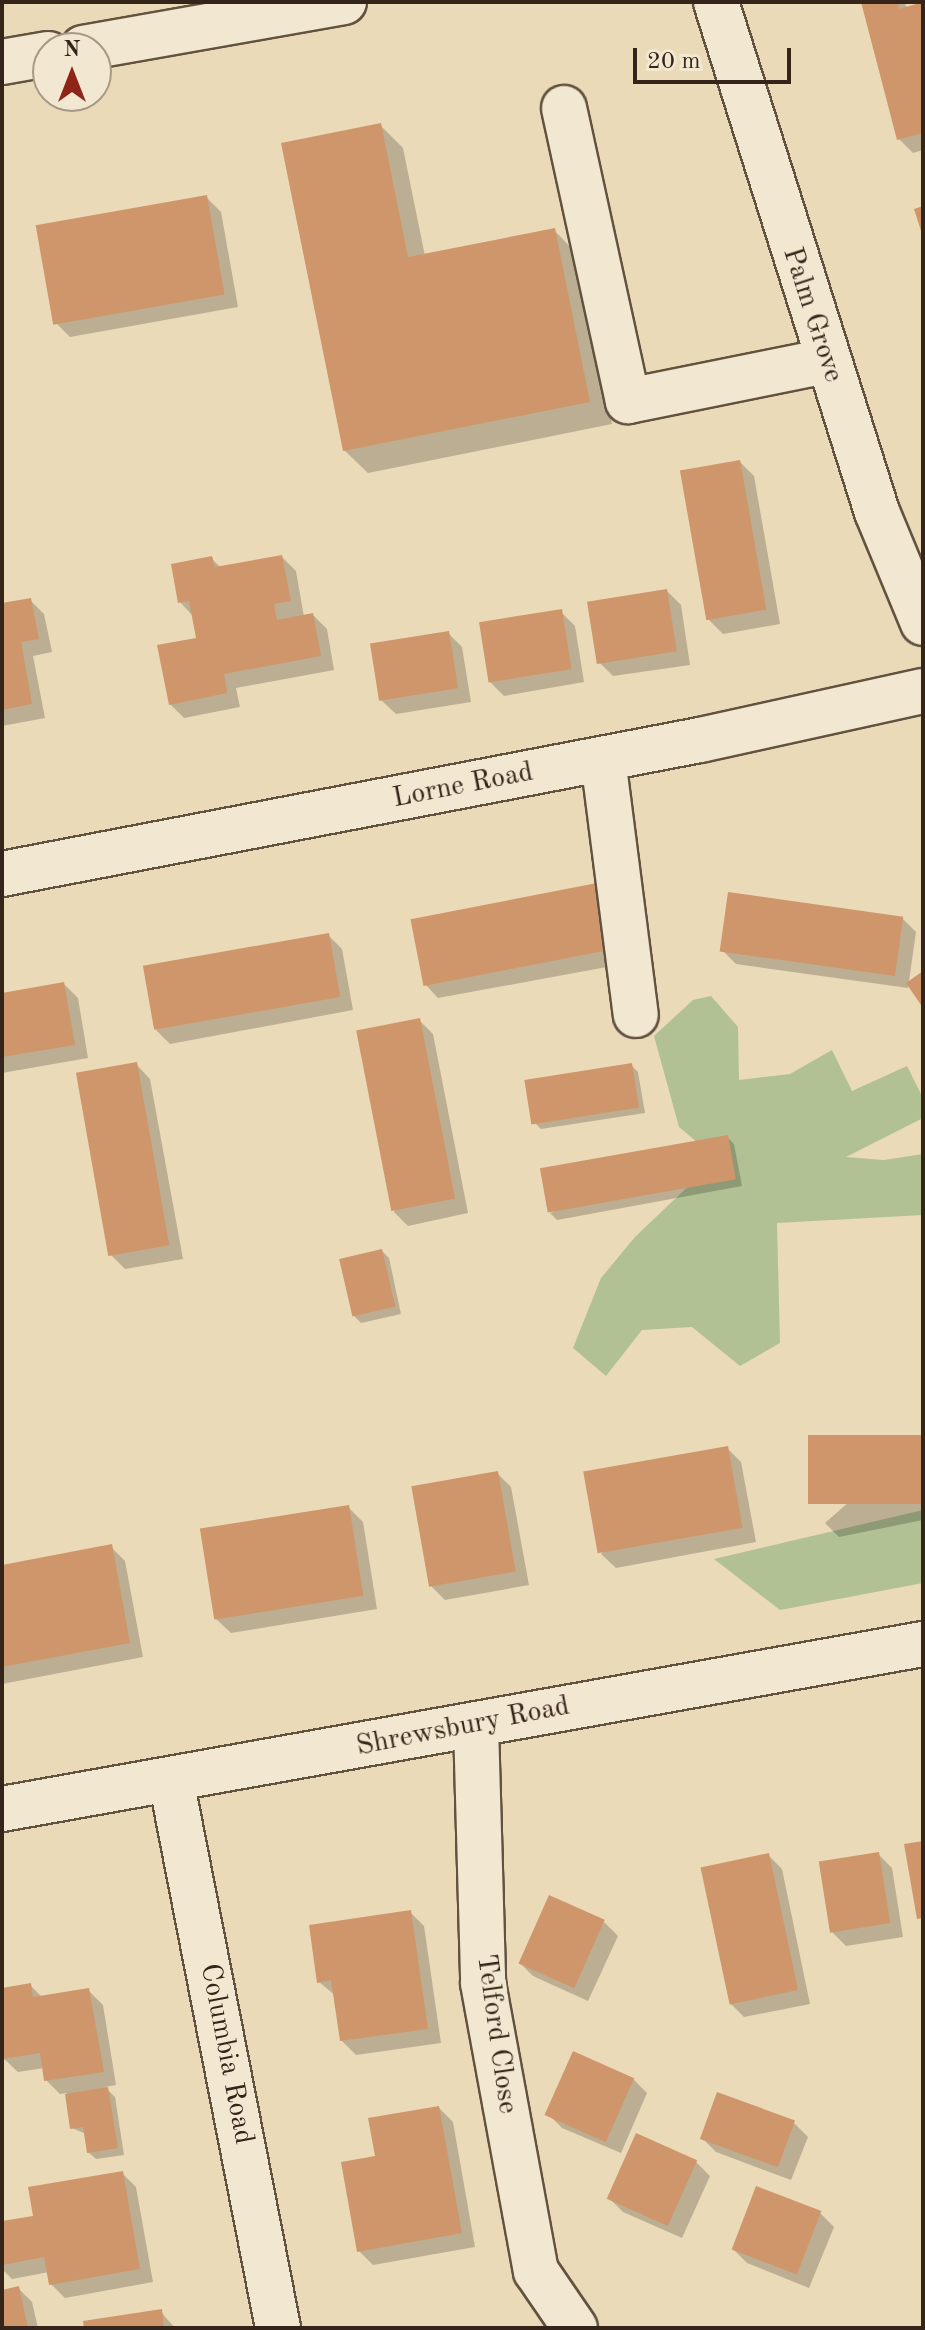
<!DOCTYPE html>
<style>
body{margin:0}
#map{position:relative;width:925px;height:2330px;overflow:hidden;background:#ebdab7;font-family:"Old Standard TT",serif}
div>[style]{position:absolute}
.green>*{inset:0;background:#b1c193}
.shadow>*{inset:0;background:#0003}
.building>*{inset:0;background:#cf966b;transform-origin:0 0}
.roads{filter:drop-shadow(2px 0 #625240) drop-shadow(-2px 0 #625240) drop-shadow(0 2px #625240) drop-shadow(0 -2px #625240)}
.minor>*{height:44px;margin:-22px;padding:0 22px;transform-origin:22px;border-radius:22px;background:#f2e7d0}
span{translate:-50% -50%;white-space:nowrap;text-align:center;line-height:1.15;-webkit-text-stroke:8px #f2e7d0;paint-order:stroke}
.street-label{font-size:28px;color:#352419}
.frame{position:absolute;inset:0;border:4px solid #352419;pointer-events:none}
.north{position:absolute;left:32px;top:32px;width:80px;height:80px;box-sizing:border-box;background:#f2e7d0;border:2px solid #a69987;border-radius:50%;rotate:0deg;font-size:22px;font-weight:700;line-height:32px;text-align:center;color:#352419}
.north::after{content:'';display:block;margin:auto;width:28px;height:36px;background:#8f2418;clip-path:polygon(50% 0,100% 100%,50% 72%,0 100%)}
.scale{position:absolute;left:633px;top:48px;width:158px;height:36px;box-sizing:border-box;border:4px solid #352419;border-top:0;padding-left:10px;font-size:24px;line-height:28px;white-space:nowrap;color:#352419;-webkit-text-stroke:6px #f2e7d0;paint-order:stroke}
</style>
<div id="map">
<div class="green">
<i style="clip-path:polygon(711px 996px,738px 1027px,739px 1080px,790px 1074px,832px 1050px,852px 1091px,907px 1066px,923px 1098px,923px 1118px,846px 1157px,884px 1160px,923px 1154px,923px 1215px,777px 1223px,780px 1343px,740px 1366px,692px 1327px,642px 1330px,606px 1376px,573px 1348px,601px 1278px,635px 1237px,717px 1159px,679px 1127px,654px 1036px,693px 1000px)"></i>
<i style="clip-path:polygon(923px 1510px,923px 1583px,780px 1610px,714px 1559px)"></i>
</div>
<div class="shadow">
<i style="clip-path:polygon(863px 2px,904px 2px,908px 9px,923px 5px,923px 150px,913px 153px,899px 139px)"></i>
<i style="clip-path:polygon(380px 125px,403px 148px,425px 256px,554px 230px,577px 254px,612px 424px,368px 473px,344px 450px)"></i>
<i style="clip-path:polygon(207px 198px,221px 212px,238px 307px,70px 337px,56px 323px)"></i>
<i style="clip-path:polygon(740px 462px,754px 476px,780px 624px,723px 634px,709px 620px)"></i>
<i style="clip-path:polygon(282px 557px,296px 571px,304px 617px,313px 615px,327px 629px,334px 670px,236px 688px,240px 707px,184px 718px,170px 704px,198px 639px,193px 616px,180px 602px,212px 559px,221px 568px)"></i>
<i style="clip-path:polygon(667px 591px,681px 605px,690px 665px,613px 676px,599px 662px)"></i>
<i style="clip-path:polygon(30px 600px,44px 614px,52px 652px,33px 656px,45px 718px,2px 726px,2px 605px)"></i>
<i style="clip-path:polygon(561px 612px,575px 626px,584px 682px,504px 696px,490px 682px)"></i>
<i style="clip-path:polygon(448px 633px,462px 647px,471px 702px,396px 714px,381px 700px)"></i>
<i style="clip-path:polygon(597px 885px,623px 964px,438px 998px,424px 983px)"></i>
<i style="clip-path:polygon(902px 918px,916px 932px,908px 988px,736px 964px,722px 950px)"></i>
<i style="clip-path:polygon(328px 935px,342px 949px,353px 1010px,170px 1044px,156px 1030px)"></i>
<i style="clip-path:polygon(64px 984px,78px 998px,88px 1058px,2px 1073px,2px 995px)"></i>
<i style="clip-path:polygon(419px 1020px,433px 1034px,468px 1213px,408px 1226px,394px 1212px)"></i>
<i style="clip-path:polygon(136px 1064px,150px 1079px,183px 1259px,125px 1269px,111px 1255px)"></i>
<i style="clip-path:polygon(631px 1065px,638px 1072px,645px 1113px,541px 1129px,534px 1122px)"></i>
<i style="clip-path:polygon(727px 1137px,734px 1144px,742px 1186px,557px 1220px,550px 1213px)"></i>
<i style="clip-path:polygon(382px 1251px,389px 1258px,401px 1314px,361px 1323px,354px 1316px)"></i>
<i style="clip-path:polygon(923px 1437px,923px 1520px,839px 1537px,825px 1523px)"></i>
<i style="clip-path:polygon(727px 1448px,741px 1462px,756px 1542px,616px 1568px,601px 1554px)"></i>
<i style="clip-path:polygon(497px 1473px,511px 1487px,529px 1585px,445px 1600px,431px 1586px)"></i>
<i style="clip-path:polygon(349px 1508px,363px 1522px,377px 1609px,231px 1633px,216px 1619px)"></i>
<i style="clip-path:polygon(111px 1547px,125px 1561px,143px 1657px,2px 1684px,2px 1567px)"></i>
<i style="clip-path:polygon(878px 1854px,892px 1868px,903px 1937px,846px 1946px,832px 1932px)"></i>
<i style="clip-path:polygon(768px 1855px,782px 1869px,810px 2004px,744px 2017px,730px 2003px)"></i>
<i style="clip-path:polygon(410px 1912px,424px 1926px,441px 2043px,356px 2055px,342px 2041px,336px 1996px,319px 1982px)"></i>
<i style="clip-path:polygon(604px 1922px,618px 1936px,588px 2001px,533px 1976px,519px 1962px)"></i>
<i style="clip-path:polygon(30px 1985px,43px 1998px,89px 1991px,103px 2005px,116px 2085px,105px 2087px,115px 2097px,124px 2155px,96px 2159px,88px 2152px,86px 2134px,72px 2128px,67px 2093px,60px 2094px,46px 2080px,44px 2068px,18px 2072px,2px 2057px,2px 1990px)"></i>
<i style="clip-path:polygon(633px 2079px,647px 2093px,621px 2153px,562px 2128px,548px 2114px)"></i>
<i style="clip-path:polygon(439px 2108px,453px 2122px,475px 2247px,373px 2265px,359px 2251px)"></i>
<i style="clip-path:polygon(794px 2123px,808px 2137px,791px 2180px,716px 2152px,702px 2138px)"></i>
<i style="clip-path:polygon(696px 2162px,710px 2176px,682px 2238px,623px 2212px,609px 2198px)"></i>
<i style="clip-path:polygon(122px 2173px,136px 2187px,153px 2282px,65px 2298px,51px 2284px,49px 2272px,12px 2279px,2px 2269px,2px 2223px,36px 2217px)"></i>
<i style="clip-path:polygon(820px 2213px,834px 2227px,809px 2288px,747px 2263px,733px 2249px)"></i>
<i style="clip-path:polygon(18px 2288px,32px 2302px,38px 2328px,2px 2328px,2px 2292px)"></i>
<i style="clip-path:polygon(161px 2312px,175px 2328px,87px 2328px)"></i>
</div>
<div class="building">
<i style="clip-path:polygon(861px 2px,898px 2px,899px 9px,923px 2px,923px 133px,897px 140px)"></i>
<i style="clip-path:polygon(381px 123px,408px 257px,555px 228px,590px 402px,343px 451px,281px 143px)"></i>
<i style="left:207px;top:195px;width:101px;height:174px;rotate:80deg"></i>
<i style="clip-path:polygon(923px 206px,923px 234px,922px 234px,914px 209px)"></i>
<i style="left:740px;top:460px;width:152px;height:61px;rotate:80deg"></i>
<i style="clip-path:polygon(282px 555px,291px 601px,274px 604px,277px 620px,313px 613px,321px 656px,224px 674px,227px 693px,169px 705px,157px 645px,196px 638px,189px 601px,178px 603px,171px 564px,212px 556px,215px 567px)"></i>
<i style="left:667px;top:589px;width:63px;height:81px;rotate:81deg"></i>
<i style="clip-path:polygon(31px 598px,39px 639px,21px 642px,32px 704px,2px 710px,2px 603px)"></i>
<i style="left:562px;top:609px;width:61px;height:84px;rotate:81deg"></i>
<i style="left:449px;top:631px;width:58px;height:80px;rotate:81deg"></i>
<i style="left:597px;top:883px;width:68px;height:190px;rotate:79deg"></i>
<i style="left:728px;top:892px;width:177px;height:60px;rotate:8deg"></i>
<i style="left:329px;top:933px;width:65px;height:189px;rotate:80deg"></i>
<i style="clip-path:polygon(923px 971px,923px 1008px,906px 983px)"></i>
<i style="clip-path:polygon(64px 982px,75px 1045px,2px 1057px,2px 993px)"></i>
<i style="left:420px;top:1018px;width:184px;height:65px;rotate:79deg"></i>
<i style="left:137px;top:1062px;width:186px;height:62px;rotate:80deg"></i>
<i style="left:632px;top:1063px;width:45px;height:109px;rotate:81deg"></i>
<i style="left:728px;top:1135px;width:45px;height:191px;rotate:80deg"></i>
<i style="left:382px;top:1249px;width:59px;height:44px;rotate:77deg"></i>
<i style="left:923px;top:1435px;width:69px;height:115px;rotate:90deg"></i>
<i style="left:728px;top:1446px;width:83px;height:147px;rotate:80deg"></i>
<i style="left:498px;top:1471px;width:102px;height:88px;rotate:80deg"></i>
<i style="left:349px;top:1505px;width:92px;height:151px;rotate:81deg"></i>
<i style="clip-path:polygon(112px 1544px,130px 1643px,2px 1667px,2px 1565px)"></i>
<i style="clip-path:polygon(923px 1841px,923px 1918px,917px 1919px,904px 1844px)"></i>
<i style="left:879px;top:1852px;width:72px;height:61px;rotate:81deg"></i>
<i style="left:769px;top:1853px;width:140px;height:70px;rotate:78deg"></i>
<i style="left:549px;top:1895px;width:61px;height:75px;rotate:24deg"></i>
<i style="clip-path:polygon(411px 1910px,428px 2029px,340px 2041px,331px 1980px,317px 1983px,309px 1925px)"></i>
<i style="clip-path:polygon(31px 1983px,33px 1997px,89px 1988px,104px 2072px,44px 2081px,40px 2053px,2px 2059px,2px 1988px)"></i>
<i style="left:573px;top:2051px;width:67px;height:70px;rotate:24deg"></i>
<i style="clip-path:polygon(108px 2087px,118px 2148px,87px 2153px,83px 2127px,70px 2129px,65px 2094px)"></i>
<i style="left:717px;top:2092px;width:83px;height:50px;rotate:20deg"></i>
<i style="clip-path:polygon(439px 2106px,462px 2233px,357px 2252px,341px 2162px,375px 2156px,368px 2118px)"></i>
<i style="left:636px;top:2133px;width:67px;height:72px;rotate:24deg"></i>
<i style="clip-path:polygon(123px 2171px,140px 2269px,49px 2285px,44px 2257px,2px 2265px,2px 2221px,33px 2216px,28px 2187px)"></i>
<i style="left:756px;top:2186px;width:70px;height:68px;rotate:21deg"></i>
<i style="clip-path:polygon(19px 2286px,28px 2328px,2px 2328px,2px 2290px)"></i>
<i style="clip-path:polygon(162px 2309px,164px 2328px,84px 2328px,83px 2321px)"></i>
</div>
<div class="roads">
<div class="minor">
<i style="left:716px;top:2px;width:535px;rotate:72.48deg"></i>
<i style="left:877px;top:512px;width:120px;rotate:67.5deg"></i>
<i style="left:83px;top:48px;width:265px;rotate:-10deg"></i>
<i style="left:2px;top:62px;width:47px;rotate:-9.9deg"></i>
<i style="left:564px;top:108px;width:300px;rotate:77.7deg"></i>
<i style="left:628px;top:401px;width:203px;rotate:-11.4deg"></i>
<i style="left:603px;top:759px;width:258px;rotate:82.7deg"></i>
<i style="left:2px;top:874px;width:711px;rotate:-10.87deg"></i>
<i style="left:700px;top:740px;width:228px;rotate:-12.4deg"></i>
<i style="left:476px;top:1725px;width:258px;rotate:88.4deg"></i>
<i style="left:483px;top:1983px;width:293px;rotate:79.6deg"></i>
<i style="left:536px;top:2271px;width:69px;rotate:55.6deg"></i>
<i style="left:171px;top:1780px;width:558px;rotate:78.95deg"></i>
<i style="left:2px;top:1809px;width:936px;rotate:-10.16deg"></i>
</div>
</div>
<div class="street-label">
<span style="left:812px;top:315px;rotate:72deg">Palm Grove</span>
<span style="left:463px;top:786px;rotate:-11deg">Lorne Road</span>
<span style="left:463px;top:1727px;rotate:-11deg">Shrewsbury Road</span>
<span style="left:496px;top:2034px;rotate:82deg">Telford Close</span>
<span style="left:226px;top:2054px;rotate:79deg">Columbia Road</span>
</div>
<div class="frame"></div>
<div class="north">N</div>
<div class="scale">20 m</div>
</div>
